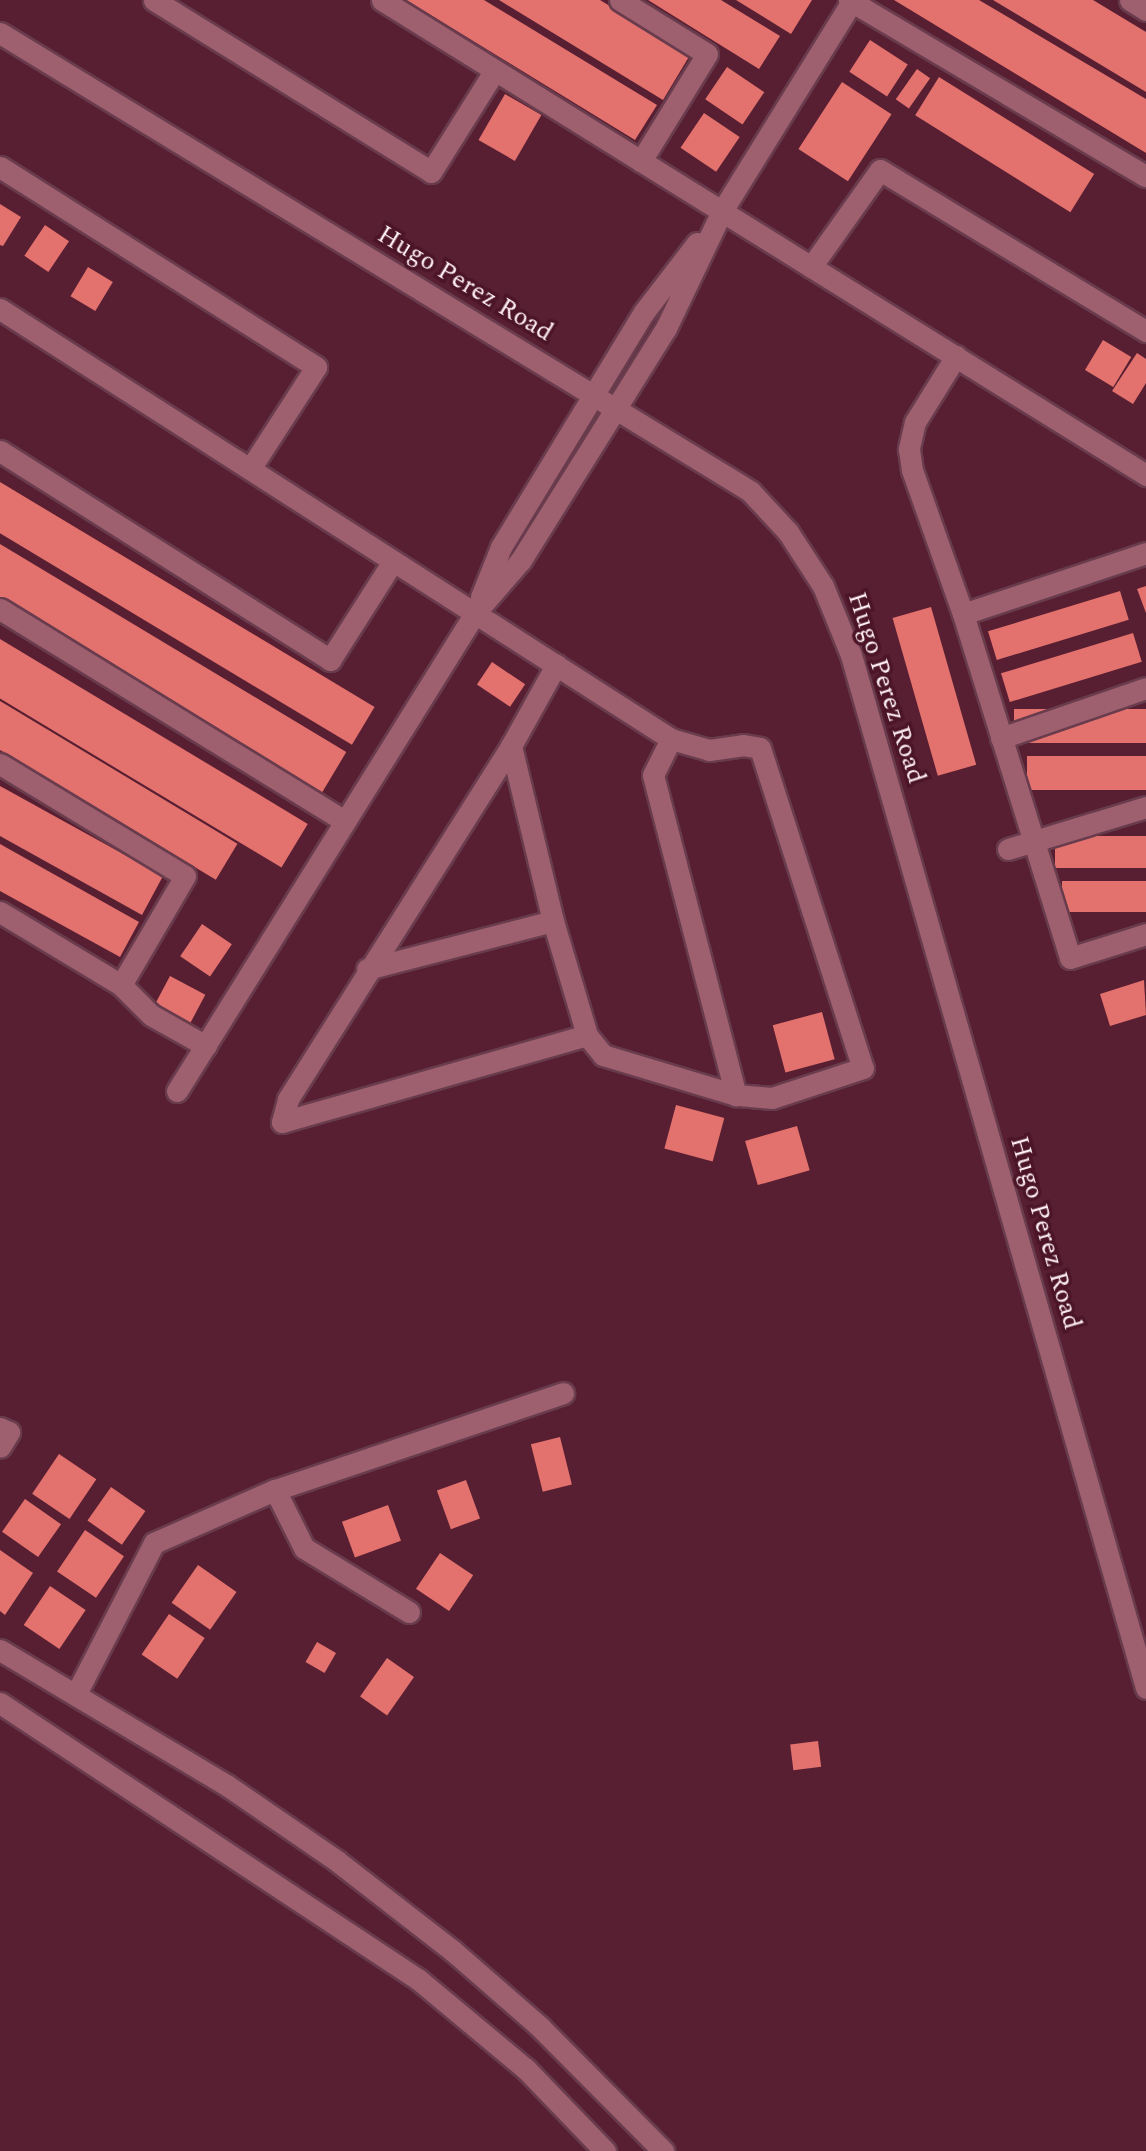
<!DOCTYPE html>
<style>
body{margin:0}
#map{position:relative;width:1146px;height:2151px;overflow:hidden;background:#571f31;font-family:Spectral,serif}
div>[style]{position:absolute}
.building>*{inset:0;background:#e3716e;transform-origin:0 0}
.roads{filter:drop-shadow(2px 0 #693c4d) drop-shadow(-2px 0 #693c4d) drop-shadow(0 2px #693c4d) drop-shadow(0 -2px #693c4d)}
.minor>*{height:21px;margin:-10.5px;padding:0 10.5px;transform-origin:10.5px;border-radius:10.5px;background:#9e5f6f}
span{translate:-50% -50%;white-space:nowrap;text-align:center;line-height:1.15;-webkit-text-stroke:7px #4b1427;paint-order:stroke}
.street-label{font-size:26px;color:#feeff2}
</style>
<div id="map">
<div class="building">
<div style="clip-path:polygon(406px 0,484px 0,657px 105px,635px 140px)"></div>
<div style="clip-path:polygon(499px 0,600px 0,690px 55px,663px 100px)"></div>
<div style="clip-path:polygon(648px 0,721px 0,780px 36px,759px 69px)"></div>
<div style="clip-path:polygon(736px 0,812px 0,791px 34px)"></div>
<div style="clip-path:polygon(894px 0,979px 0,1146px 99px,1146px 153px)"></div>
<div style="clip-path:polygon(993px 0,1093px 0,1146px 32px,1146px 92px)"></div>
<div style="left:870px;top:40px;width:45px;height:38px;rotate:33deg"></div>
<div style="left:727px;top:67px;width:45px;height:39px;rotate:34deg"></div>
<div style="left:917px;top:69px;width:16px;height:37px;rotate:35deg"></div>
<div style="left:939px;top:77px;width:183px;height:45px;rotate:32deg"></div>
<div style="left:842px;top:82px;width:59px;height:80px;rotate:33deg"></div>
<div style="left:505px;top:94px;width:42px;height:53px;rotate:30deg"></div>
<div style="left:704px;top:113px;width:43px;height:42px;rotate:34deg"></div>
<div style="clip-path:polygon(0 204px,21px 217px,3px 246px,0 245px)"></div>
<div style="left:45px;top:225px;width:29px;height:37px;rotate:34deg"></div>
<div style="left:88px;top:267px;width:29px;height:34px;rotate:31deg"></div>
<div style="left:1103px;top:340px;width:33px;height:35px;rotate:31deg"></div>
<div style="clip-path:polygon(1137px 353px,1146px 359px,1146px 383px,1133px 404px,1112px 391px)"></div>
<div style="left:0;top:482px;width:437px;height:44px;rotate:31deg"></div>
<div style="left:0;top:544px;width:404px;height:52px;rotate:31deg"></div>
<div style="clip-path:polygon(1146px 586px,1146px 613px,1137px 589px)"></div>
<div style="left:1120px;top:591px;width:30px;height:138px;rotate:73deg"></div>
<div style="left:931px;top:607px;width:164px;height:40px;rotate:74deg"></div>
<div style="left:1133px;top:633px;width:30px;height:138px;rotate:73deg"></div>
<div style="left:0;top:639px;width:359px;height:51px;rotate:31deg"></div>
<div style="left:492px;top:662px;width:40px;height:27px;rotate:34deg"></div>
<div style="left:0;top:701px;width:277px;height:42px;rotate:31deg"></div>
<div style="left:1146px;top:709px;width:34px;height:132px;rotate:90deg"></div>
<div style="left:1146px;top:756px;width:34px;height:119px;rotate:90deg"></div>
<div style="clip-path:polygon(0 786px,163px 876px,142px 915px,0 836px)"></div>
<div style="left:1146px;top:836px;width:32px;height:91px;rotate:90deg"></div>
<div style="clip-path:polygon(0 844px,139px 922px,120px 957px,0 891px)"></div>
<div style="left:1146px;top:881px;width:31px;height:84px;rotate:90deg"></div>
<div style="left:202px;top:924px;width:36px;height:39px;rotate:34deg"></div>
<div style="left:170px;top:976px;width:40px;height:32px;rotate:28deg"></div>
<div style="clip-path:polygon(1144px 980px,1146px 1015px,1110px 1026px,1100px 994px)"></div>
<div style="left:822px;top:1012px;width:49px;height:51px;rotate:75deg"></div>
<div style="left:676px;top:1105px;width:50px;height:45px;rotate:15deg"></div>
<div style="left:797px;top:1126px;width:46px;height:54px;rotate:74deg"></div>
<div style="left:560px;top:1437px;width:49px;height:30px;rotate:76deg"></div>
<div style="left:59px;top:1454px;width:45px;height:48px;rotate:34deg"></div>
<div style="left:466px;top:1480px;width:41px;height:31px;rotate:70deg"></div>
<div style="left:111px;top:1487px;width:42px;height:41px;rotate:35deg"></div>
<div style="left:25px;top:1499px;width:44px;height:40px;rotate:35deg"></div>
<div style="left:388px;top:1505px;width:38px;height:49px;rotate:70deg"></div>
<div style="left:85px;top:1530px;width:47px;height:50px;rotate:34deg"></div>
<div style="clip-path:polygon(0 1550px,33px 1573px,5px 1615px,0 1611px)"></div>
<div style="left:440px;top:1553px;width:40px;height:43px;rotate:34deg"></div>
<div style="left:198px;top:1565px;width:47px;height:46px;rotate:35deg"></div>
<div style="left:50px;top:1586px;width:43px;height:47px;rotate:34deg"></div>
<div style="left:169px;top:1614px;width:43px;height:49px;rotate:34deg"></div>
<div style="left:317px;top:1642px;width:22px;height:23px;rotate:30deg"></div>
<div style="left:387px;top:1658px;width:33px;height:47px;rotate:35deg"></div>
<div style="left:818px;top:1741px;width:26px;height:28px;rotate:83deg"></div>
</div>
<div class="roads">
<div class="minor">
<div style="left:154px;top:0;width:326px;rotate:31.8deg"></div>
<div style="left:431px;top:172px;width:120px;rotate:-57.9deg"></div>
<div style="left:382px;top:0;width:900px;rotate:31.87deg"></div>
<div style="left:620px;top:0;width:102px;rotate:31.8deg"></div>
<div style="left:707px;top:54px;width:126px;rotate:121.7deg"></div>
<div style="left:849px;top:0;width:345px;rotate:30.7deg"></div>
<div style="left:1130px;top:0;width:19px;rotate:32deg"></div>
<div style="left:0;top:33px;width:879px;rotate:31.41deg"></div>
<div style="left:750px;top:491px;width:56px;rotate:47.2deg"></div>
<div style="left:788px;top:532px;width:64px;rotate:57.1deg"></div>
<div style="left:823px;top:586px;width:74px;rotate:67.9deg"></div>
<div style="left:851px;top:655px;width:1074px;rotate:74.06deg"></div>
<div style="left:0;top:167px;width:374px;rotate:32.3deg"></div>
<div style="left:316px;top:367px;width:121px;rotate:122.9deg"></div>
<div style="left:811px;top:267px;width:119px;rotate:-54.6deg"></div>
<div style="left:880px;top:170px;width:311px;rotate:31.2deg"></div>
<div style="left:0;top:309px;width:797px;rotate:32.65deg"></div>
<div style="left:671px;top:739px;width:40px;rotate:16deg"></div>
<div style="left:709px;top:750px;width:34px;rotate:-8deg"></div>
<div style="left:743px;top:745px;width:17px;rotate:10deg"></div>
<div style="left:760px;top:748px;width:336px;rotate:72.2deg"></div>
<div style="left:863px;top:1068px;width:96px;rotate:161.8deg"></div>
<div style="left:772px;top:1098px;width:36px;rotate:-175deg"></div>
<div style="left:736px;top:1095px;width:139px;rotate:-163.3deg"></div>
<div style="left:603px;top:1055px;width:26px;rotate:-129deg"></div>
<div style="left:587px;top:1035px;width:119px;rotate:-106.6deg"></div>
<div style="left:553px;top:921px;width:180px;rotate:-103.5deg"></div>
<div style="left:956px;top:356px;width:78px;rotate:121.8deg"></div>
<div style="left:915px;top:422px;width:28px;rotate:103deg"></div>
<div style="left:909px;top:449px;width:21px;rotate:82deg"></div>
<div style="left:912px;top:470px;width:153px;rotate:70.5deg"></div>
<div style="left:963px;top:614px;width:360px;rotate:72.7deg"></div>
<div style="left:1070px;top:958px;width:80px;rotate:-17.5deg"></div>
<div style="left:0;top:451px;width:391px;rotate:32.3deg"></div>
<div style="left:330px;top:660px;width:117px;rotate:-57.5deg"></div>
<div style="left:481px;top:597px;width:54px;rotate:-68.2deg"></div>
<div style="left:501px;top:547px;width:275px;rotate:-58.7deg"></div>
<div style="left:644px;top:312px;width:87px;rotate:-52.5deg"></div>
<div style="left:0;top:609px;width:404px;rotate:31.6deg"></div>
<div style="left:963px;top:614px;width:193px;rotate:-18.4deg"></div>
<div style="left:1001px;top:738px;width:153px;rotate:-19deg"></div>
<div style="left:671px;top:739px;width:40px;rotate:116.6deg"></div>
<div style="left:653px;top:775px;width:331px;rotate:75.5deg"></div>
<div style="left:0;top:764px;width:216px;rotate:31.2deg"></div>
<div style="left:185px;top:876px;width:126px;rotate:120.4deg"></div>
<div style="left:1008px;top:849px;width:144px;rotate:-16.9deg"></div>
<div style="left:0;top:912px;width:141px;rotate:31.1deg"></div>
<div style="left:121px;top:985px;width:42px;rotate:45deg"></div>
<div style="left:151px;top:1015px;width:63px;rotate:29.4deg"></div>
<div style="left:367px;top:969px;width:192px;rotate:-14.5deg"></div>
<div style="left:177px;top:1091px;width:563px;rotate:-58.06deg"></div>
<div style="left:475px;top:613px;width:70px;rotate:-49deg"></div>
<div style="left:521px;top:560px;width:274px;rotate:-58deg"></div>
<div style="left:666px;top:328px;width:130px;rotate:-64.4deg"></div>
<div style="left:722px;top:211px;width:248px;rotate:-58.2deg"></div>
<div style="left:282px;top:1122px;width:24px;rotate:-75deg"></div>
<div style="left:288px;top:1099px;width:418px;rotate:-57.7deg"></div>
<div style="left:511px;top:746px;width:93px;rotate:-60.9deg"></div>
<div style="left:282px;top:1122px;width:317px;rotate:-15.9deg"></div>
<div style="left:0;top:1428px;width:10px;rotate:24deg"></div>
<div style="left:9px;top:1432px;width:17px;rotate:121deg"></div>
<div style="left:275px;top:1490px;width:65px;rotate:63.4deg"></div>
<div style="left:304px;top:1548px;width:123px;rotate:31.4deg"></div>
<div style="left:0;top:1650px;width:265px;rotate:30.8deg"></div>
<div style="left:228px;top:1786px;width:132px;rotate:34.5deg"></div>
<div style="left:337px;top:1861px;width:147px;rotate:37.8deg"></div>
<div style="left:453px;top:1951px;width:116px;rotate:41.1deg"></div>
<div style="left:540px;top:2027px;width:175px;rotate:45.2deg"></div>
<div style="left:77px;top:1692px;width:168px;rotate:-62.7deg"></div>
<div style="left:154px;top:1543px;width:132px;rotate:-23.7deg"></div>
<div style="left:275px;top:1490px;width:304px;rotate:-18.6deg"></div>
<div style="left:0;top:1703px;width:502px;rotate:33.47deg"></div>
<div style="left:419px;top:1980px;width:139px;rotate:39.8deg"></div>
<div style="left:526px;top:2069px;width:114px;rotate:46.1deg"></div>
</div>
</div>
<div class="street-label">
<span style="left:465px;top:284px;rotate:31deg">Hugo Perez Road</span>
<span style="left:886px;top:688px;rotate:72deg">Hugo Perez Road</span>
<span style="left:1045px;top:1233px;rotate:74deg">Hugo Perez Road</span>
</div>
</div>
